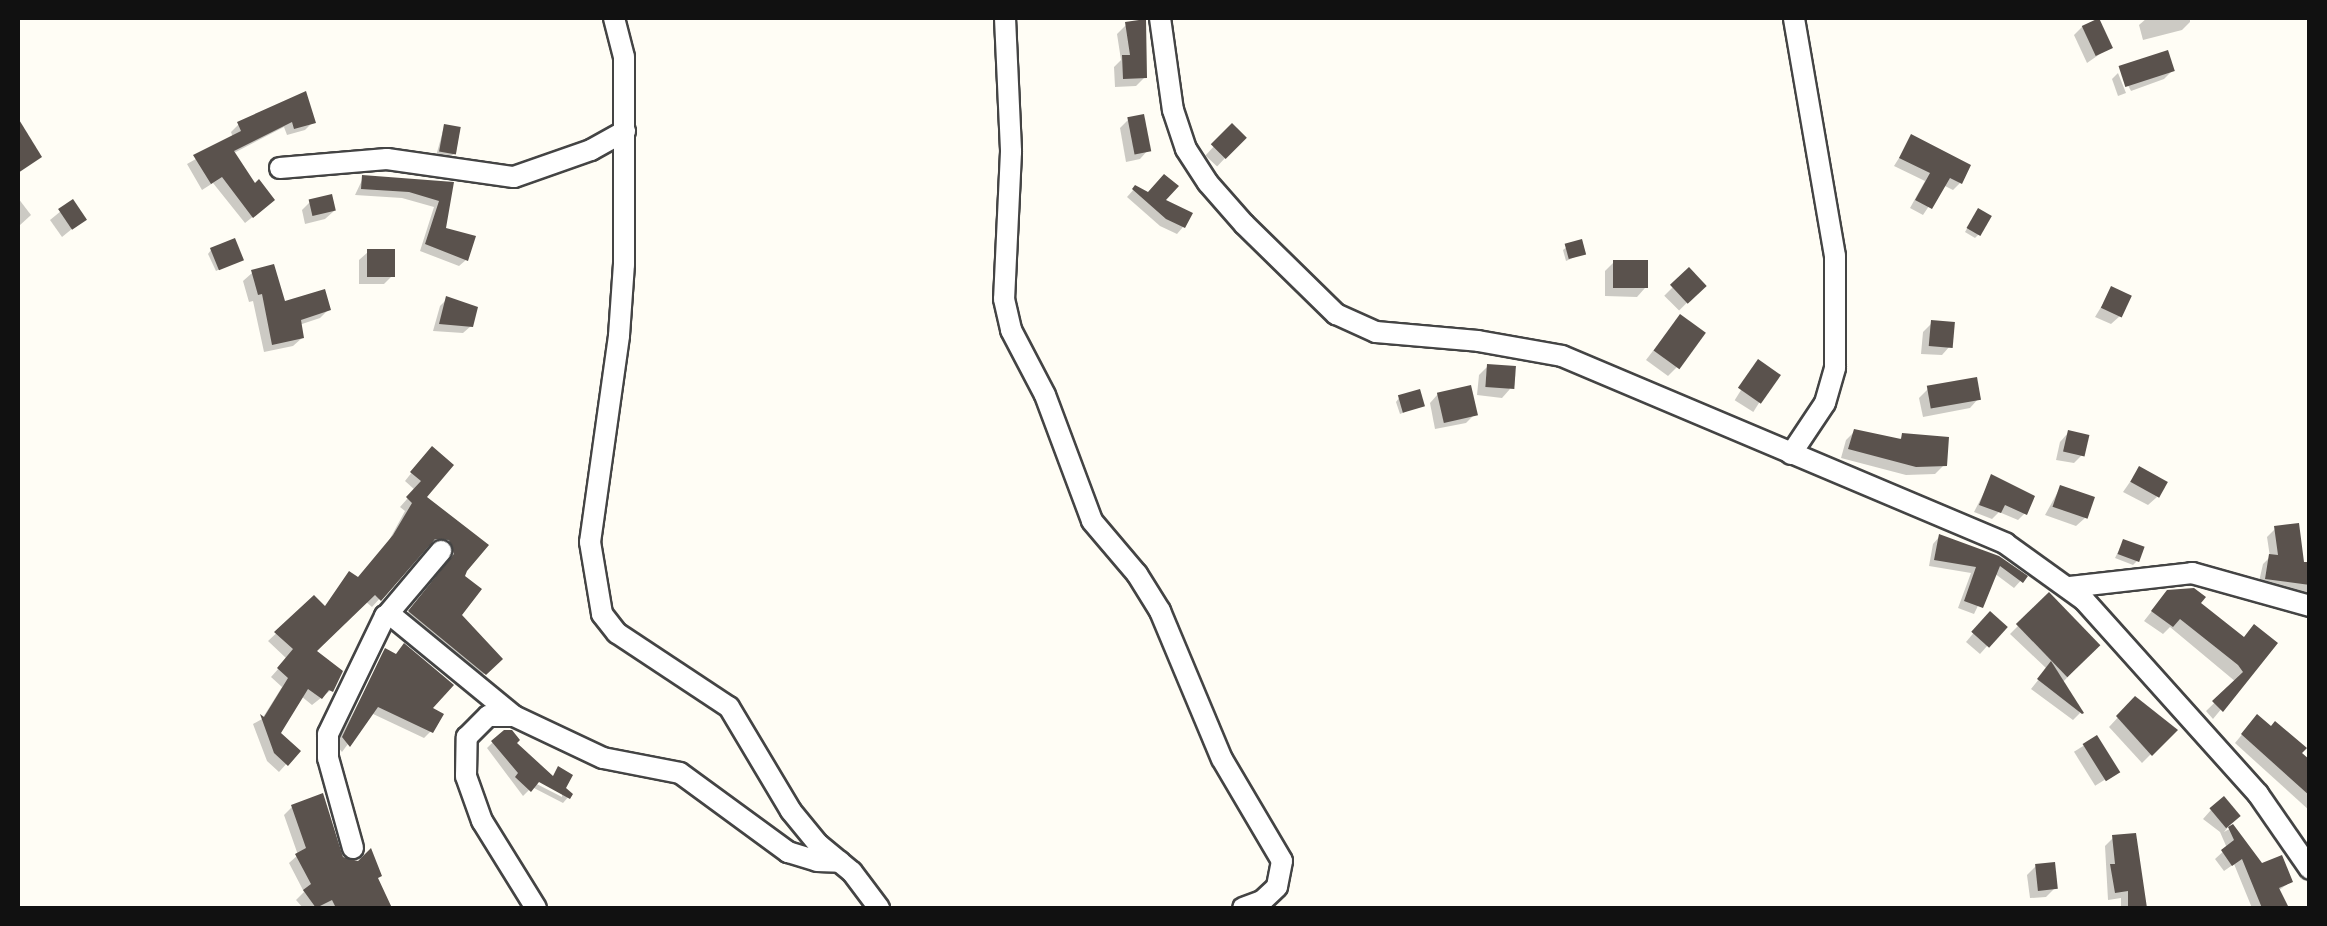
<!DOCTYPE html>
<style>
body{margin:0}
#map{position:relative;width:2327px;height:926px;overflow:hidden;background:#fffdf5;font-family:"Roboto Serif",serif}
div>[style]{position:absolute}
.shadow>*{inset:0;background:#0003;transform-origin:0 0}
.building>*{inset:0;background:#5a524d;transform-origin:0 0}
.roads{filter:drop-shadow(2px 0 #444) drop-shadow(-2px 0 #444) drop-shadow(0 2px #444) drop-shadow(0 -2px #444)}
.minor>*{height:20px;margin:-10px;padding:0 10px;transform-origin:10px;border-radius:10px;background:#fff}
span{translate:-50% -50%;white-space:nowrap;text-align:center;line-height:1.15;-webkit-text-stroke:10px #fff;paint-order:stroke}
.frame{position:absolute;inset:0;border:20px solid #111;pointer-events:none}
</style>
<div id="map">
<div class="shadow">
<div style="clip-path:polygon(2147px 18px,2190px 18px,2190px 22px,2182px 30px,2143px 40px,2139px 25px)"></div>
<div style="clip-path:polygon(1126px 25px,1145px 77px,1136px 86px,1115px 87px,1114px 67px,1121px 60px,1117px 34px)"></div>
<div style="clip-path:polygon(2082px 27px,2110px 47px,2087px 63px,2074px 35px)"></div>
<div style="clip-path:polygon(2120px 70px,2172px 71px,2164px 79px,2131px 91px)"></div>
<div style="clip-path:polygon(2118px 73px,2126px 93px,2118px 96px,2112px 79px)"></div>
<div style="clip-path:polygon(304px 94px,313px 122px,305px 130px,287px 135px,284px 127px,232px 154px,264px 208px,245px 223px,213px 183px,202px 190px,187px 164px,233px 138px,231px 132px,238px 125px)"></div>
<div style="clip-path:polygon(1129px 119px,1148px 150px,1140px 159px,1126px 162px,1120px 128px)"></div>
<div style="clip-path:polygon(444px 127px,454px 154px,450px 157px,436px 156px)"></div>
<div style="left:1232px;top:127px;width:16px;height:39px;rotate:43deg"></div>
<div style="clip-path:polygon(1912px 137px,1960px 183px,1953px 190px,1943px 185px,1923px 215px,1910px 208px,1925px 181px,1894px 166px)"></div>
<div style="clip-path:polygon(363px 178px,451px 185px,443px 229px,466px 260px,459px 266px,420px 251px,434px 207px,402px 198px,355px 195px)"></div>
<div style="clip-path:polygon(1135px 188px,1162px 201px,1183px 227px,1177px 234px,1160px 226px,1127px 197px)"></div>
<div style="clip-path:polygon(18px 198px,31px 215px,19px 226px,18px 224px)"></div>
<div style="clip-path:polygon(311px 201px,334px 211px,325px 219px,305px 224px,302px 210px)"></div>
<div style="clip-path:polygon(72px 202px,83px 220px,62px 237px,50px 220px)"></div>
<div style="clip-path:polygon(1975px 215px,1979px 234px,1975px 238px,1965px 232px)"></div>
<div style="clip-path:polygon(1567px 247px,1584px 253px,1566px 261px,1563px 250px)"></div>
<div style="clip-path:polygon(211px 250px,241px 259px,216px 271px,208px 254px)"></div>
<div style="clip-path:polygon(368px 252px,393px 275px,384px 284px,359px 284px,359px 260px)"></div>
<div style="clip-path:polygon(1614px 262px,1645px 288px,1637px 297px,1605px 296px,1605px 271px)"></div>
<div style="left:1689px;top:271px;width:21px;height:35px;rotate:45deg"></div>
<div style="clip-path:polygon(252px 273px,283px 305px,329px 309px,320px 318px,299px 325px,302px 338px,293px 346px,264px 352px,253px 301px,249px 302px,243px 281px)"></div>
<div style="clip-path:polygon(2112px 289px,2120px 316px,2111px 324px,2095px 317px)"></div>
<div style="clip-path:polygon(447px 299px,471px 326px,463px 333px,433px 331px,440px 306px)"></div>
<div style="clip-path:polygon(1932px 323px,1950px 346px,1942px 355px,1921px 354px,1923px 332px)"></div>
<div style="clip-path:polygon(1672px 326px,1677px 367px,1668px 376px,1646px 360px)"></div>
<div style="left:1758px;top:363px;width:22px;height:44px;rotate:32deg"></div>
<div style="clip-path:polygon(1488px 366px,1510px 389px,1502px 398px,1477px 395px,1479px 375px)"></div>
<div style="clip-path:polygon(1928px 389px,1978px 399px,1970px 408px,1923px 417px,1919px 398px)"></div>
<div style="clip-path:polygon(1438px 394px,1475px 414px,1466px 423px,1435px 429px,1430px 403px)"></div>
<div style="clip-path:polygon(1399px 398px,1422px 405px,1400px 414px,1396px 402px)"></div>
<div style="clip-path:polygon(1855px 431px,1898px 441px,1903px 436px,1944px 465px,1935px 474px,1906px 475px,1841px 458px,1846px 440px)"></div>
<div style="clip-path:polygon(2068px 433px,2083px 454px,2074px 463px,2056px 460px,2060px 442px)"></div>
<div style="clip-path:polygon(424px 457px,424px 498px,485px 546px,464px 570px,459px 616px,499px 659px,476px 681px,402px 620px,448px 564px,443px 548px,428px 545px,372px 607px,365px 601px,314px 651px,331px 690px,312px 705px,301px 696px,278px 733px,298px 751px,279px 772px,267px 761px,253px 724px,262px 719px,282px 687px,271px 677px,287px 659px,268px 641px,314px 598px,324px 608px,357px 580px,386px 546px,405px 511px,400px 507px,415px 490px,405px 481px)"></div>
<div style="clip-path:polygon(2139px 469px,2157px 497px,2148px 505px,2123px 492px)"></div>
<div style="clip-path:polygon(1992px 477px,2025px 513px,2018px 520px,1999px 512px,1992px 519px,1974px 512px)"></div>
<div style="clip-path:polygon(2060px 488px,2085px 518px,2076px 526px,2045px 515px)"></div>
<div style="clip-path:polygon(2275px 529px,2302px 564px,2310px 565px,2310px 593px,2258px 586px,2263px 564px,2270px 557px,2267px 537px)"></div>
<div style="clip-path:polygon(1939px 537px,2024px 577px,2014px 588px,1994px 573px,1974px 614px,1958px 608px,1971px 573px,1929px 566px,1933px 544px)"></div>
<div style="clip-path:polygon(2123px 542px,2137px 561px,2133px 565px,2115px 558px)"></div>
<div style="clip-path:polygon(2049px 595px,2098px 645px,2062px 683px,2080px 713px,2073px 720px,2031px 689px,2047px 669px,2010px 634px)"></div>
<div style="clip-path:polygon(2159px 602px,2197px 604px,2243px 640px,2275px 644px,2213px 719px,2206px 711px,2236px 682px,2170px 627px,2163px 634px,2144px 621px)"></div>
<div style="clip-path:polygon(1982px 623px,2004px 627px,1980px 654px,1966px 642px)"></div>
<div style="clip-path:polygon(386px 651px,429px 708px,431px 731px,424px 738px,371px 713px,342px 752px,336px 745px)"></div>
<div style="clip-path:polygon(2135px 699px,2175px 730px,2142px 763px,2109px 727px)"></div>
<div style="clip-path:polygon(2249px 726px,2310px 763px,2310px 811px,2235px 743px)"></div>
<div style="left:2096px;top:738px;width:40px;height:26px;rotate:58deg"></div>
<div style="clip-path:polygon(evenodd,493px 742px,514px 743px,552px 778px,559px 770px,563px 788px,570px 795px,563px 803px,532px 787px,523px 796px,487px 748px,493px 742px,529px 775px,562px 792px,562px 797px,527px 779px,529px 775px)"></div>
<div style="clip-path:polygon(292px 807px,341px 859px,376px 880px,390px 908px,303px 908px,296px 900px,304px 892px,289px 863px,298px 855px,284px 815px)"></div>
<div style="clip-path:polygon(2211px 810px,2237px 816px,2224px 832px,2233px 827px,2261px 866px,2290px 882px,2278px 891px,2282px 908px,2252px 908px,2234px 864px,2224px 871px,2215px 859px,2227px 848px,2220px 832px,2203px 819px)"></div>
<div style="clip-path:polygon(2134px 836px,2142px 908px,2121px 908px,2121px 898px,2108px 900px,2105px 846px,2113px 838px)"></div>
<div style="clip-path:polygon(2036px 866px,2055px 888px,2046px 897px,2030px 898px,2027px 875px)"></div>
</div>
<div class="building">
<div style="left:2099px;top:18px;width:33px;height:19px;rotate:65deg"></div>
<div style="clip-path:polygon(1146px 19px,1147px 78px,1123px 79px,1122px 55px,1130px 55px,1125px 22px)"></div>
<div style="left:2168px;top:50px;width:22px;height:52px;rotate:72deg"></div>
<div style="clip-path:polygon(306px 91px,316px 123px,294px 129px,292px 122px,234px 151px,255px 183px,259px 179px,275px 200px,253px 218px,222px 177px,211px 184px,193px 155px,241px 131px,237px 122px)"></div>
<div style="left:1144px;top:114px;width:38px;height:17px;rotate:79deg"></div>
<div style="clip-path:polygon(18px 118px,42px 157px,18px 173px)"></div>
<div style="left:1232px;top:123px;width:21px;height:30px;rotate:45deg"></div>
<div style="left:444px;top:124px;width:17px;height:28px;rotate:10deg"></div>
<div style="clip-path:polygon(1911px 134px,1971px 165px,1962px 184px,1950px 178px,1932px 209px,1915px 200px,1930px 173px,1899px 158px)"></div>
<div style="clip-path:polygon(1164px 174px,1179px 186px,1166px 200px,1193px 213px,1185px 228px,1166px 219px,1132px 189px,1135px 185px,1148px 192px)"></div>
<div style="clip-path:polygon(362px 175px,454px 182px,446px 228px,476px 236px,468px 261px,425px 244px,439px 201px,409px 192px,361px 189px)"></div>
<div style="left:332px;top:194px;width:17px;height:24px;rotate:77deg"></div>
<div style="left:73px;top:199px;width:25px;height:18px;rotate:56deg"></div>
<div style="left:1978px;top:208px;width:16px;height:23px;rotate:30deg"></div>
<div style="left:235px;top:238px;width:24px;height:27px;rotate:68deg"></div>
<div style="left:1582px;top:239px;width:16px;height:18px;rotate:75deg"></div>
<div style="left:367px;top:249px;width:28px;height:28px"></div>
<div style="left:1613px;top:260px;width:35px;height:28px"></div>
<div style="clip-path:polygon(274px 264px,285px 301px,325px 289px,331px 310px,301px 320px,304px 338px,272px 345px,262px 294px,258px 295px,251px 270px)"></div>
<div style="left:1689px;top:267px;width:26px;height:26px;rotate:47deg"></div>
<div style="left:2111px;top:286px;width:23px;height:24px;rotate:25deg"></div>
<div style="clip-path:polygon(446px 296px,478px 307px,473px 327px,439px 324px)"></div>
<div style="left:1680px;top:314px;width:32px;height:45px;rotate:36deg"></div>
<div style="left:1931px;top:320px;width:24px;height:26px;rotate:5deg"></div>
<div style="left:1758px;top:359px;width:28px;height:35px;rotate:35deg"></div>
<div style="left:1487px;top:364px;width:29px;height:23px;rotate:4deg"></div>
<div style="left:1977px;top:377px;width:23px;height:51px;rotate:80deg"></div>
<div style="left:1471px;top:385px;width:31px;height:35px;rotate:77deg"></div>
<div style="left:1420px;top:389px;width:18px;height:23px;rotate:74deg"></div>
<div style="clip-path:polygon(1854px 429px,1901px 439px,1902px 433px,1949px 437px,1947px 466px,1916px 467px,1848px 449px)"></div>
<div style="left:2068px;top:430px;width:22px;height:22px;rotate:13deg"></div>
<div style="clip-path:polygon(432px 446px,454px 465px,427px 497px,489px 545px,467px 571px,465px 576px,482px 589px,462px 615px,503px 659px,486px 675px,408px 611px,454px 554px,449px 540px,435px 539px,381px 601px,375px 595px,317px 651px,343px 671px,333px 692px,329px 690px,322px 699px,308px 689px,281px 733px,301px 751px,288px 766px,274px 753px,260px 714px,264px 717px,288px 678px,277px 668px,293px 649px,274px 632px,314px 595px,325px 606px,349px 571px,358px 577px,393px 535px,412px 503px,406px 497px,421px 481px,410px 472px)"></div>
<div style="left:2139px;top:466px;width:33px;height:18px;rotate:29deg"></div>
<div style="clip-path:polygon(1991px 474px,2035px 496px,2027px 515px,2005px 505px,2001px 513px,1979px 505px)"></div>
<div style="left:2060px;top:485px;width:37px;height:23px;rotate:19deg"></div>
<div style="clip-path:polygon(2299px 523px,2304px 562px,2310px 562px,2310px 585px,2265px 579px,2269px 554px,2278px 555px,2274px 526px)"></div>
<div style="clip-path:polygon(1939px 534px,1999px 556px,2028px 576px,2023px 583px,2000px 566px,1983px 608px,1964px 601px,1976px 567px,1934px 560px)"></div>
<div style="left:2123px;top:539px;width:23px;height:16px;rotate:20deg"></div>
<div style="clip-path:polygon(2194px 588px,2206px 597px,2201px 603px,2244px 637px,2254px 624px,2278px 643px,2223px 712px,2212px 701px,2243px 672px,2238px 665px,2180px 619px,2173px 627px,2151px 611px,2167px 590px)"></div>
<div style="left:2049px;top:592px;width:74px;height:46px;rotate:46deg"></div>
<div style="left:1990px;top:611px;width:24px;height:28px;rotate:42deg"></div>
<div style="clip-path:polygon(404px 643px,454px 685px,433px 708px,444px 714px,433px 733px,378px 707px,350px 747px,342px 737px,382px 654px,385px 648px,396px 654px)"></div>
<div style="clip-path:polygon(2051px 661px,2084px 713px,2082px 714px,2037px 679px)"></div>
<div style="clip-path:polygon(2135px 696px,2178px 730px,2152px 756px,2116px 716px)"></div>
<div style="clip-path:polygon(2257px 714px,2271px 726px,2275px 721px,2307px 748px,2302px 753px,2310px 760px,2310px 796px,2241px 734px)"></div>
<div style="clip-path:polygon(504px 730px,512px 730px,520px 740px,517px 743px,553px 776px,558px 766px,573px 775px,566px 788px,573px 794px,570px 799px,539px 782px,531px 792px,515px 777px,518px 773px,491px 741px)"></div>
<div style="left:2097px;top:735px;width:44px;height:17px;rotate:58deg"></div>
<div style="clip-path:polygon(323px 793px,343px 857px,358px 861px,371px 848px,382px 876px,378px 878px,392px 908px,336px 908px,332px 900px,316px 908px,303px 890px,311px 884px,295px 854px,306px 848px,291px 805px)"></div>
<div style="left:2224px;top:796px;width:26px;height:19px;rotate:50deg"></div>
<div style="clip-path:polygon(2233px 824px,2262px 863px,2282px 855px,2293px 882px,2279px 888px,2289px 908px,2262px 908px,2242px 859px,2232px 866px,2221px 850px,2234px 840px,2228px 827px)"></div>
<div style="clip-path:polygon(2136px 833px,2147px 908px,2128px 908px,2128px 891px,2115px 893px,2110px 864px,2115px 864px,2112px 835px)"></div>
<div style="left:2055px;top:862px;width:27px;height:20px;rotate:84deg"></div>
</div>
<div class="roads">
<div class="minor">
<div style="left:614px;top:18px;width:40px;rotate:75.6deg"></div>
<div style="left:624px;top:57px;width:207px;rotate:90deg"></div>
<div style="left:624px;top:264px;width:72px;rotate:94deg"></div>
<div style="left:619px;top:336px;width:208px;rotate:98deg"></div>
<div style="left:590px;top:542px;width:73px;rotate:80.5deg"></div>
<div style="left:602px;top:614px;width:24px;rotate:52deg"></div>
<div style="left:617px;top:633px;width:134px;rotate:33.5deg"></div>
<div style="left:729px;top:707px;width:121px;rotate:59.2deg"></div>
<div style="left:791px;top:811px;width:43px;rotate:50.7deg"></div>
<div style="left:818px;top:844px;width:44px;rotate:39.5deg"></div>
<div style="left:852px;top:872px;width:45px;rotate:53.1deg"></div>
<div style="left:1005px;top:18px;width:134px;rotate:87.4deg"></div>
<div style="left:1011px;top:152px;width:147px;rotate:92.7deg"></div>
<div style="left:1004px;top:299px;width:32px;rotate:77deg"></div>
<div style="left:1011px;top:330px;width:73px;rotate:62.4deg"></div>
<div style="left:1045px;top:395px;width:134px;rotate:69.5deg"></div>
<div style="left:1092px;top:521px;width:70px;rotate:49.7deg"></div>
<div style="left:1137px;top:574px;width:44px;rotate:58.1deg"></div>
<div style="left:1160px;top:611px;width:160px;rotate:67.3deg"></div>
<div style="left:1222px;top:759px;width:118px;rotate:59.5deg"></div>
<div style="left:1282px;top:861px;width:26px;rotate:101deg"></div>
<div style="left:1277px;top:887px;width:21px;rotate:137deg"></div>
<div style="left:1262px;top:901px;width:20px;rotate:160deg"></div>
<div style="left:1160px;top:18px;width:93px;rotate:82deg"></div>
<div style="left:1173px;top:110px;width:41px;rotate:71.6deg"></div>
<div style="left:1186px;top:149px;width:40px;rotate:57.1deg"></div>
<div style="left:1208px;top:183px;width:55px;rotate:48.7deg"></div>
<div style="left:1244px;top:224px;width:129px;rotate:44.4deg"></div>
<div style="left:1336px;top:314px;width:44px;rotate:24.2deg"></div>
<div style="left:1376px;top:332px;width:102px;rotate:5deg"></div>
<div style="left:1478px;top:341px;width:85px;rotate:10.1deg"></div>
<div style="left:1562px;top:356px;width:482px;rotate:22.9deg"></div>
<div style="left:2006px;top:544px;width:96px;rotate:35.7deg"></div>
<div style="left:2084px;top:600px;width:261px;rotate:48.1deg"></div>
<div style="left:2258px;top:794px;width:91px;rotate:55.3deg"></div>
<div style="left:280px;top:168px;width:107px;rotate:-4.8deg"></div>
<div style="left:387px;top:159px;width:128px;rotate:8.1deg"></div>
<div style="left:514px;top:177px;width:82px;rotate:-19.3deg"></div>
<div style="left:591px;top:150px;width:39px;rotate:-29deg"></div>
<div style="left:1791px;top:454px;width:61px;rotate:-56.3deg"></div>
<div style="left:1825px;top:403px;width:37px;rotate:-74deg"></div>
<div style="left:1835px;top:367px;width:111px;rotate:-90deg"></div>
<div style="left:1835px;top:256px;width:242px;rotate:-99.8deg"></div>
<div style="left:2070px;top:587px;width:123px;rotate:-6.5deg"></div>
<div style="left:2192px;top:573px;width:123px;rotate:15.6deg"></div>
<div style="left:387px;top:615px;width:84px;rotate:-49.8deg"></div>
<div style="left:353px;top:848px;width:93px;rotate:-105.5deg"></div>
<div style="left:328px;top:758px;width:24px;rotate:-90deg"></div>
<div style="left:328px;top:734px;width:131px;rotate:-64.2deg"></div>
<div style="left:385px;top:616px;width:6px;rotate:-9deg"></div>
<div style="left:391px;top:615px;width:159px;rotate:39.4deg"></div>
<div style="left:536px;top:908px;width:102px;rotate:-121.8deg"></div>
<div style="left:482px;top:821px;width:48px;rotate:-109.6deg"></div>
<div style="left:466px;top:776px;width:39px;rotate:-89deg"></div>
<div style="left:467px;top:737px;width:30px;rotate:-45deg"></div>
<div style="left:488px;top:716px;width:26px"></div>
<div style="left:514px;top:716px;width:98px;rotate:25.3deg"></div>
<div style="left:603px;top:758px;width:78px;rotate:11deg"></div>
<div style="left:680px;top:773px;width:134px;rotate:36.2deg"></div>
<div style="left:788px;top:852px;width:30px;rotate:17deg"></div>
<div style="left:817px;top:861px;width:23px;rotate:2deg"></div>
</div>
</div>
<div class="frame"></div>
</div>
